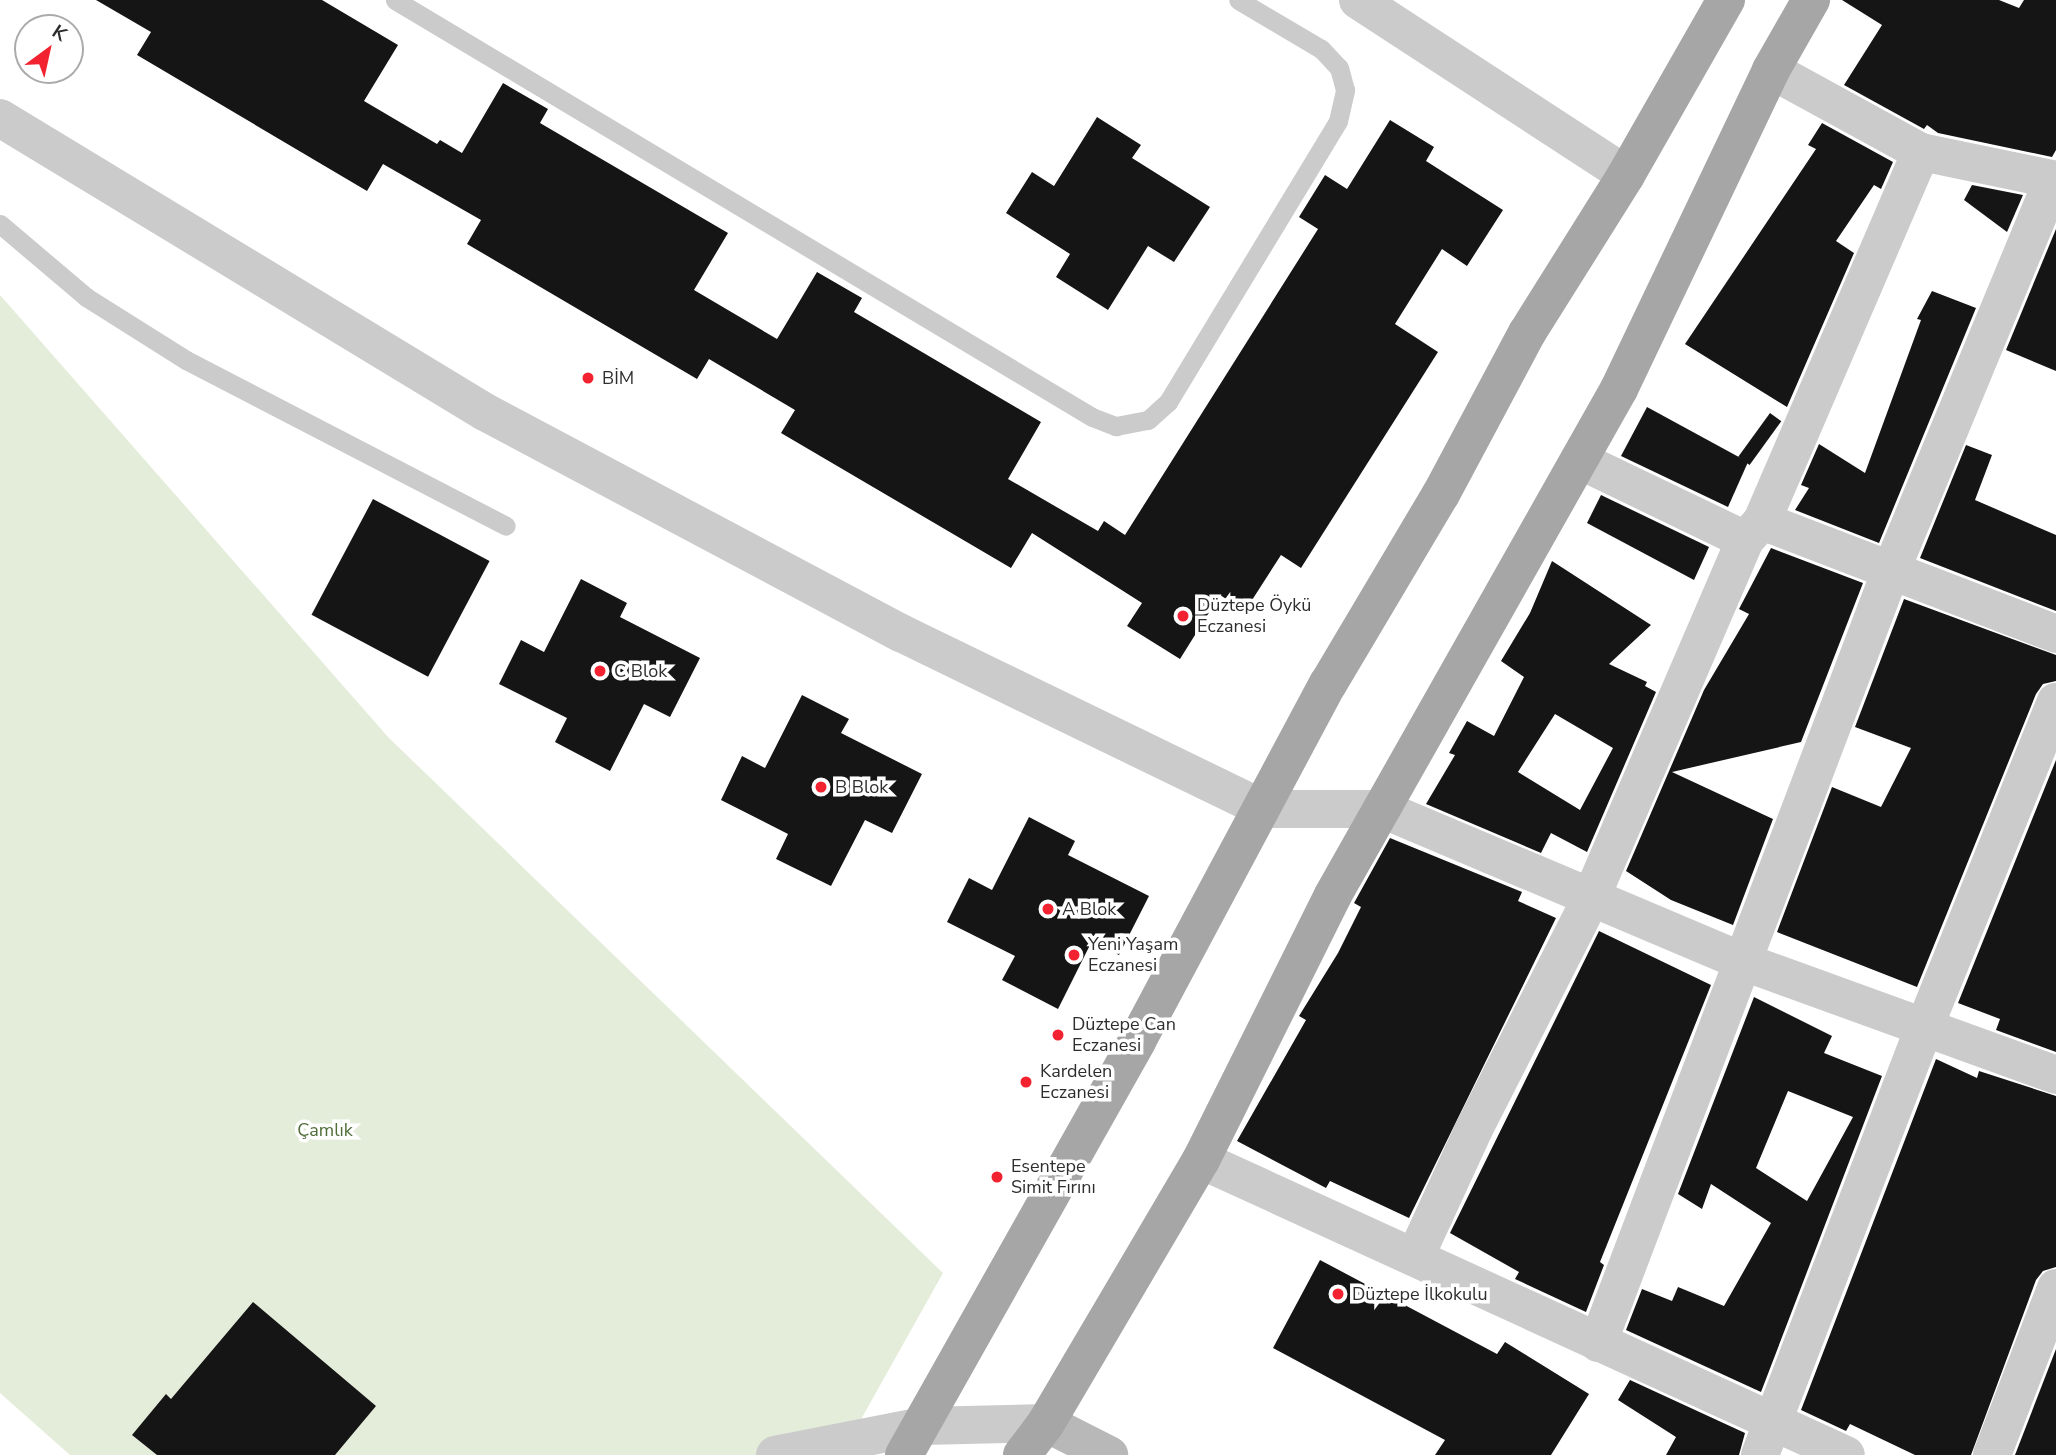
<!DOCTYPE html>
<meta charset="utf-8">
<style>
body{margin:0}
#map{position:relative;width:2056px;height:1455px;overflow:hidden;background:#fff;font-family:"Nunito Sans",sans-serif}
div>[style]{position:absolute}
.green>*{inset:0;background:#e4ecda}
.building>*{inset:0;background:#151515;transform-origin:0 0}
.service>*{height:19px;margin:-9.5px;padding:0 9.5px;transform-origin:9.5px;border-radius:9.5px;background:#cbcbcb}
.minor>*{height:38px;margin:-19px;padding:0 19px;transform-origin:19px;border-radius:19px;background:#cbcbcb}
.tertiary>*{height:38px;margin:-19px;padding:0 19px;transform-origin:19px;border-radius:19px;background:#cbcbcb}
.secondary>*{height:38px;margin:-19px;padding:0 19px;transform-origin:19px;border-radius:19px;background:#b8b8b8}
.primary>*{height:38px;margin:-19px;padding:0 19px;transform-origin:19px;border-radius:19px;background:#a6a6a6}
.dots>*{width:19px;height:19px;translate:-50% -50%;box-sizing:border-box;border:4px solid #fff;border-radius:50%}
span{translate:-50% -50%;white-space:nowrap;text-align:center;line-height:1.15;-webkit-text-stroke:7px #fff;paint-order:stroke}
.poi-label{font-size:18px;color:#2e2e2e}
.left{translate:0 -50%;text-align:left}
.park-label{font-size:18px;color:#506d38}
.north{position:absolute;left:14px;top:14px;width:70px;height:70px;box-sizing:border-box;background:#fff;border:2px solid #ababab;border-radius:50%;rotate:33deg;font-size:19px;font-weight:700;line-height:28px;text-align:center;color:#2e2e2e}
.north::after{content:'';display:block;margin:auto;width:24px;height:32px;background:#f22230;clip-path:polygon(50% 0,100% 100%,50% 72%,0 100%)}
</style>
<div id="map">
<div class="green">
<div style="clip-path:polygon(0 295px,388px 737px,943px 1273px,841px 1455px,70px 1455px,0 1393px)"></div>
</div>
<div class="building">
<div style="clip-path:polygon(96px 0,322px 0,398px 45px,364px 101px,437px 144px,440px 140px,462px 153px,503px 83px,548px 109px,540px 123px,728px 233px,694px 290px,777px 339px,817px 272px,862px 298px,854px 312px,1041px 422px,1008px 479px,1098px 531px,1104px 521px,1125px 535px,1318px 229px,1299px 217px,1325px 175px,1347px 189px,1390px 120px,1434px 147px,1426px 161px,1503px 210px,1467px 266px,1442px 249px,1395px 324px,1438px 352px,1301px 568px,1281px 555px,1245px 611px,1220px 595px,1180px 659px,1127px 626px,1142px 603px,1032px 533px,1011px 568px,781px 433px,795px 410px,709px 359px,697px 379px,467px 244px,481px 220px,383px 164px,367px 191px,137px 55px,151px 32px)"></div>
<div style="clip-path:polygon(1842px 0,1999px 0,2019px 8px,2024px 0,2056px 0,2056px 150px,2052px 157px,1938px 133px,1927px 125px,1924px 129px,1844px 85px,1882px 25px)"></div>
<div style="clip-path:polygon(1097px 117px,1141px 145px,1132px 158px,1210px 207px,1174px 262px,1148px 246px,1108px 310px,1056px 277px,1070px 254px,1006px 213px,1032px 172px,1054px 186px)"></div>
<div style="clip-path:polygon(1822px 123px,1893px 162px,1881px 189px,1874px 185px,1836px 241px,1854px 253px,1787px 407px,1685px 344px,1816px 149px,1808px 145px)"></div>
<div style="clip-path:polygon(1972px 185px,2023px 195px,2007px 232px,1964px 200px)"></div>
<div style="clip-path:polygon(2056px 229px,2056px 371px,2006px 350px)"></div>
<div style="clip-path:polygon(1932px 291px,1976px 308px,1879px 543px,1795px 510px,1809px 488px,1801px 485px,1819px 444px,1865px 473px,1921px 320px,1917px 319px)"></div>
<div style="clip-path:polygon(1647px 407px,1748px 462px,1728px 507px,1621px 456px)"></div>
<div style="left:1770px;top:413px;width:14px;height:54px;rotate:36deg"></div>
<div style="clip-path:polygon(1966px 445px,1992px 455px,1975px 500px,2056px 535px,2056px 611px,1920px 558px)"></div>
<div style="clip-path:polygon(1601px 495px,1709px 547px,1694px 580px,1587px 523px)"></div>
<div style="left:373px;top:499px;width:132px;height:131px;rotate:28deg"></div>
<div style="clip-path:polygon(1771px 548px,1863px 583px,1801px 742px,1672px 772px,1773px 819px,1733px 925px,1671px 900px,1626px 871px,1704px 690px,1749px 614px,1739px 609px)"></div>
<div style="clip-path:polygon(evenodd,1552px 561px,1651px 625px,1609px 664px,1647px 682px,1645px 686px,1656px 692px,1587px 852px,1551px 833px,1541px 853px,1426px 804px,1455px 755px,1449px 753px,1467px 721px,1494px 736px,1524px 677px,1501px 661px,1530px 613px,1552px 561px,1555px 714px,1613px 748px,1580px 810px,1518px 772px,1555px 714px)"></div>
<div style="clip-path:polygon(581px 579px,627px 603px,620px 617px,700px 658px,670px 717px,644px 704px,610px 771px,555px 742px,567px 718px,499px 684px,521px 640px,544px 652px)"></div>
<div style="clip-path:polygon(1904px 599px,2056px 655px,2056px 681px,2043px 684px,2036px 694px,1917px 987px,1777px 932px,1832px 787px,1881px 807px,1911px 748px,1855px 727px)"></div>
<div style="clip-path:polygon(802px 695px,849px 719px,841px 733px,922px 774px,892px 833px,865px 820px,831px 886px,776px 859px,788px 834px,721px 800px,742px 756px,765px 768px)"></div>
<div style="clip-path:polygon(2056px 760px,2056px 1052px,1996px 1030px,2000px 1019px,1958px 1003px)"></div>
<div style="clip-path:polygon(1029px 817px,1075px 841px,1068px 855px,1149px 896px,1119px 955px,1092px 941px,1058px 1009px,1002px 980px,1015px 956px,947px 922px,969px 878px,992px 890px)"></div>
<div style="clip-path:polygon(1390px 838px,1522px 892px,1518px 901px,1556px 918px,1409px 1218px,1330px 1181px,1326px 1188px,1237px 1141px,1306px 1020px,1299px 1016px,1338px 953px,1361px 907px,1354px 903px)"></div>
<div style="clip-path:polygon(1599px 931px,1711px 985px,1600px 1262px,1604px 1265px,1586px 1312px,1515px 1279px,1519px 1272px,1450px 1233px)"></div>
<div style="clip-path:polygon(evenodd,1754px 997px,1832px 1036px,1824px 1053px,1882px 1076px,1761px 1392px,1626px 1330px,1642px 1289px,1672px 1301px,1678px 1287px,1724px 1306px,1771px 1223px,1711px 1184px,1702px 1209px,1678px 1194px,1754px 997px,1788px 1091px,1853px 1117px,1807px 1201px,1756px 1168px,1788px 1091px)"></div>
<div style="clip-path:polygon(1936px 1059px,1977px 1078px,1979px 1071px,2056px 1096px,2056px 1267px,2043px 1271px,2036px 1280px,1971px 1455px,1915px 1455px,1850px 1424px,1846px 1431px,1801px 1410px)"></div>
<div style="clip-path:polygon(1320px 1260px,1497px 1354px,1505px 1342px,1589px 1394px,1551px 1455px,1435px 1455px,1445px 1440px,1273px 1348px)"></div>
<div style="clip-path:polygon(253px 1302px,376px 1406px,335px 1455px,157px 1455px,132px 1435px,166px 1394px,171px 1399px)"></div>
<div style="clip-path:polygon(2056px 1349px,2056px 1455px,2015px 1455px)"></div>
<div style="clip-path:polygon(1630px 1380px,1745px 1433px,1739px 1455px,1666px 1455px,1676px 1437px,1618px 1400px)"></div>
</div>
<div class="service">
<div style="left:395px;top:0;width:812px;rotate:30.89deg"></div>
<div style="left:1092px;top:417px;width:26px;rotate:21deg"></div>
<div style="left:1116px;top:426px;width:33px;rotate:-11deg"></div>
<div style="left:1148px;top:420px;width:27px;rotate:-42deg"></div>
<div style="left:1168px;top:402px;width:328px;rotate:-58.8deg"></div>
<div style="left:1338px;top:121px;width:32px;rotate:-77deg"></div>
<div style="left:1345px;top:90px;width:23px;rotate:-105deg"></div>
<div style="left:1339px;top:68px;width:26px;rotate:-133deg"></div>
<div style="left:1321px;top:49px;width:96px;rotate:-149.4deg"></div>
<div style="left:0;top:224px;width:113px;rotate:40.3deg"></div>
<div style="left:86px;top:297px;width:118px;rotate:32.2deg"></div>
<div style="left:186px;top:360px;width:360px;rotate:27.4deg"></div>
</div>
<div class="minor">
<div style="left:1358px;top:0;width:320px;rotate:33.1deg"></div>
<div style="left:1771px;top:70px;width:171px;rotate:28.7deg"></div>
<div style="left:1921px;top:152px;width:138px;rotate:11.7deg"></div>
<div style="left:1579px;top:460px;width:184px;rotate:25.7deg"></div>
<div style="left:1762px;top:521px;width:315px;rotate:21deg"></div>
<div style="left:1382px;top:809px;width:393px;rotate:22.9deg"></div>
<div style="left:1744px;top:962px;width:332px;rotate:19.9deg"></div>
<div style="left:1201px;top:1160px;width:709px;rotate:24.58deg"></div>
<div style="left:1416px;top:1255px;width:139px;rotate:-65.3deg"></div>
<div style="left:1474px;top:1129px;width:257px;rotate:-63.1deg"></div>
<div style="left:1590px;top:900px;width:392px;rotate:-66.7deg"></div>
<div style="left:1745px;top:540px;width:25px;rotate:-48deg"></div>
<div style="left:1762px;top:521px;width:402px;rotate:-66.7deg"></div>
<div style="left:1598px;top:1343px;width:824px;rotate:-69.23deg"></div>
<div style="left:1890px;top:573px;width:426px;rotate:-67.5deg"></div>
<div style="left:775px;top:1455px;width:151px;rotate:-11.1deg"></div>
<div style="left:1760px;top:1455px;width:457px;rotate:-69deg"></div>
<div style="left:1924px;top:1028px;width:352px;rotate:-68deg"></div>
<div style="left:1992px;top:1455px;width:179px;rotate:-69deg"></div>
</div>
<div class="tertiary">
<div style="left:0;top:118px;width:567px;rotate:31.22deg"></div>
<div style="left:485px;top:412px;width:471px;rotate:28deg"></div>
<div style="left:901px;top:633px;width:403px;rotate:25.9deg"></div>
<div style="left:1263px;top:809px;width:119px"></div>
<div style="left:923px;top:1426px;width:123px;rotate:-1.4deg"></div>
</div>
<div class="secondary">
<div style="left:1046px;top:1423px;width:71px;rotate:26.9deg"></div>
</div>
<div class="primary">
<div style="left:904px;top:1455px;width:475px;rotate:-60.6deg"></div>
<div style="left:1137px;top:1041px;width:405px;rotate:-61.9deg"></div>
<div style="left:1328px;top:684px;width:221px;rotate:-59.3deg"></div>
<div style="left:1441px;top:494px;width:183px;rotate:-61.9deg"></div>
<div style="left:1527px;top:333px;width:186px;rotate:-57.9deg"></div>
<div style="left:1626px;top:175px;width:202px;rotate:-60.3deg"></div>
<div style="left:1022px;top:1455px;width:40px;rotate:-53deg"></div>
<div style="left:1046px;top:1423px;width:305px;rotate:-59.5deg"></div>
<div style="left:1201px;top:1160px;width:296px;rotate:-63.5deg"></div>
<div style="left:1333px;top:895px;width:581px;rotate:-60.52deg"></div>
<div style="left:1619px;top:389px;width:353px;rotate:-64.5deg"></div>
<div style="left:1771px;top:70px;width:81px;rotate:-60.3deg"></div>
</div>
<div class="dots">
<div style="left:588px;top:378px;background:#f22230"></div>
<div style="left:1183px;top:616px;background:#f22230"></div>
<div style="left:600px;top:671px;background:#f22230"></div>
<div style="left:821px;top:787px;background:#f22230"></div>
<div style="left:1048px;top:909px;background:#f22230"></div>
<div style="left:1074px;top:955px;background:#f22230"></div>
<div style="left:1058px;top:1035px;background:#f22230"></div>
<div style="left:1026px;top:1082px;background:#f22230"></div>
<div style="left:997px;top:1177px;background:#f22230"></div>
<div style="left:1338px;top:1294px;background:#f22230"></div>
</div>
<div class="poi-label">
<span class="left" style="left:602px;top:378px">BİM</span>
<span class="left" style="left:1197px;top:616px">Düztepe Öykü<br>Eczanesi</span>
<span class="left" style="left:614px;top:671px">C Blok</span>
<span class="left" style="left:835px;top:787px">B Blok</span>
<span class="left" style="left:1062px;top:909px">A Blok</span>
<span class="left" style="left:1088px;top:955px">Yeni Yaşam<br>Eczanesi</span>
<span class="left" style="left:1072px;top:1035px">Düztepe Can<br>Eczanesi</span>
<span class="left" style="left:1040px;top:1082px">Kardelen<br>Eczanesi</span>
<span class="left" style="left:1011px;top:1177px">Esentepe<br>Simit Fırını</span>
<span class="left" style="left:1352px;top:1294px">Düztepe İlkokulu</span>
</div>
<div class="park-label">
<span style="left:325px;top:1130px">Çamlık</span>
</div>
<div class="north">K</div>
</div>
